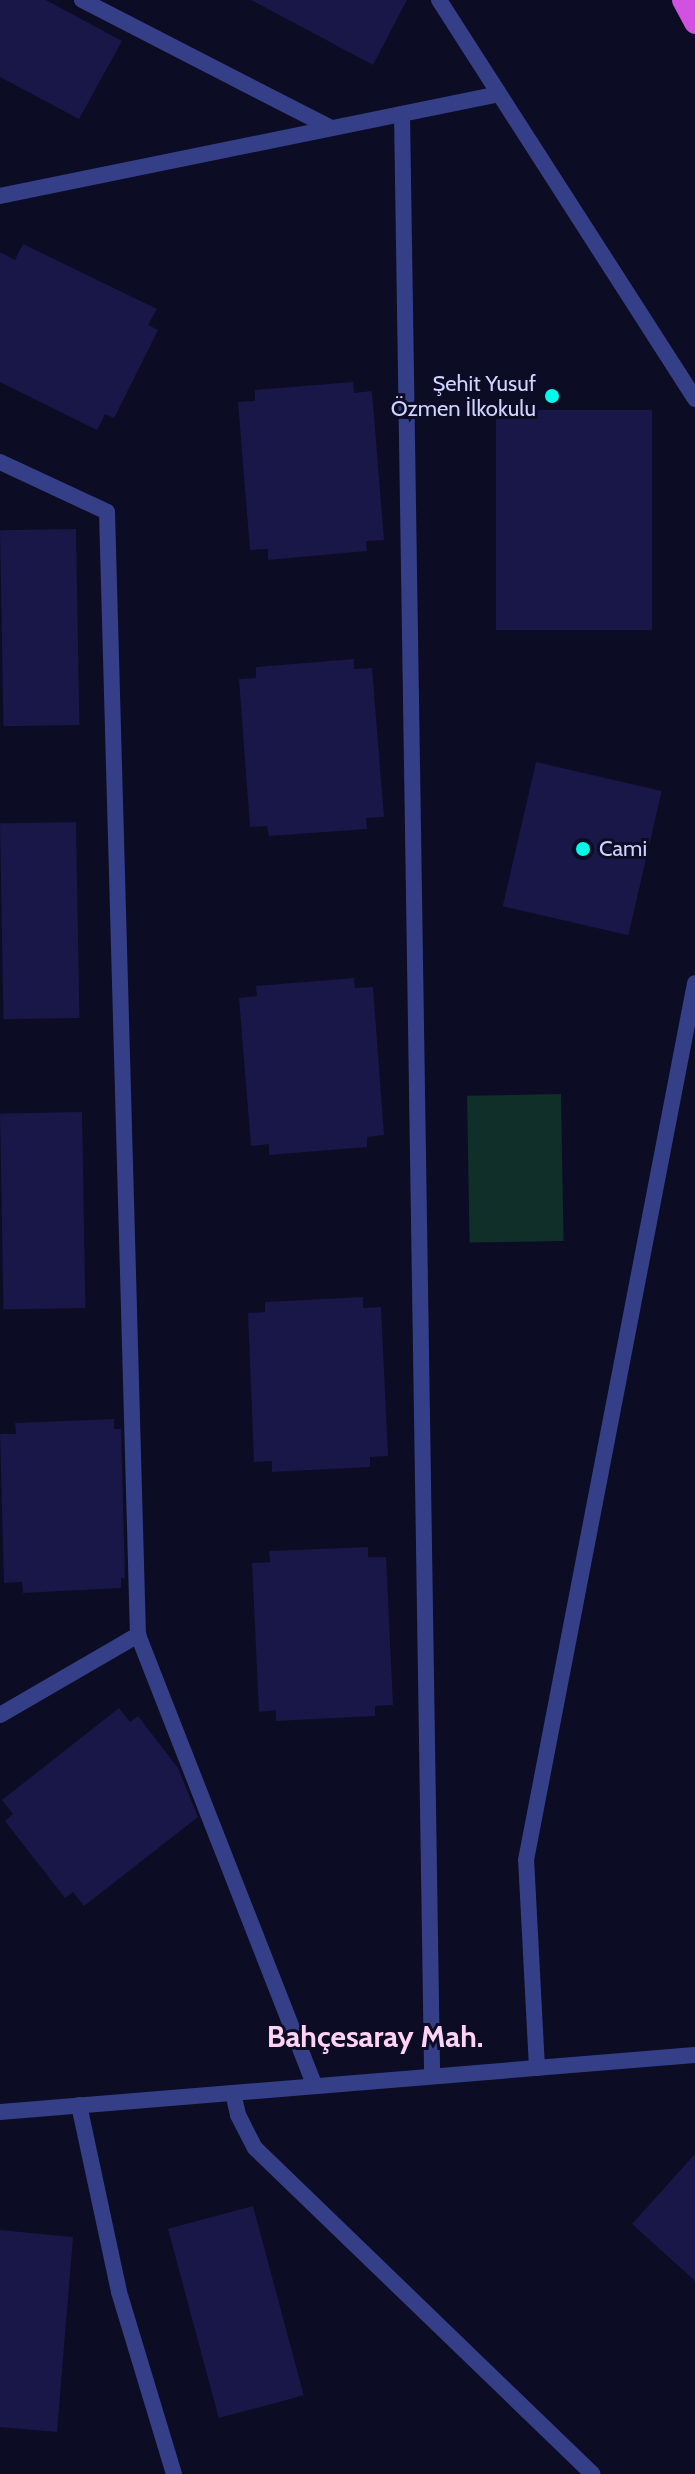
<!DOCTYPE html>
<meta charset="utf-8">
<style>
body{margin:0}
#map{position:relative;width:695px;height:2474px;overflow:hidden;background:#0c0c24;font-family:Cabin,sans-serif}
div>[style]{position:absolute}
.green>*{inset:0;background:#0f2f28;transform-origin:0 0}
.building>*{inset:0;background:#181747;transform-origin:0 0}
.service>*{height:16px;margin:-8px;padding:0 8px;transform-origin:8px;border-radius:8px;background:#343f87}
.minor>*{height:16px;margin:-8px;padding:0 8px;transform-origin:8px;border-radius:8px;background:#343f87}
.trunk>*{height:22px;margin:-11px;padding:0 11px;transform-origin:11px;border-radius:11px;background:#d151e0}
.dots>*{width:22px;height:22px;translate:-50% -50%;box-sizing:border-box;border:4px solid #0c0c24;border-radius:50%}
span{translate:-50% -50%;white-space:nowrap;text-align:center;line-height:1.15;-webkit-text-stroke:6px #0c0c24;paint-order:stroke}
.poi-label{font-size:22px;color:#d0d2ff}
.right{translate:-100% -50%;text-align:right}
.left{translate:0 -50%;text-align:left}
.district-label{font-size:30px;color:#ffd2f6;font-weight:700}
</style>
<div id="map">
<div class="green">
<div style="left:561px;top:1094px;width:147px;height:94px;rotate:89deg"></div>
</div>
<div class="building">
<div style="clip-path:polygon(0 0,46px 0,122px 41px,79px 119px,0 77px)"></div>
<div style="clip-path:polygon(251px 0,407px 0,373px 65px)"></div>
<div style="clip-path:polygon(23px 244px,157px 309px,148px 325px,158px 330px,114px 418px,105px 414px,97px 430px,0 382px,0 252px,15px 260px)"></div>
<div style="clip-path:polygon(353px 382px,354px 393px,372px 391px,384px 540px,366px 541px,367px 551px,268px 560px,268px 549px,250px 550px,238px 402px,255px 401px,255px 390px)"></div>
<div style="left:496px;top:410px;width:156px;height:220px"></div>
<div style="left:76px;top:529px;width:196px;height:76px;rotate:89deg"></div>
<div style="clip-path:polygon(354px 659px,354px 669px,372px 668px,384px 817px,366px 818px,367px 829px,269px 836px,267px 826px,250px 827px,239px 679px,256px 678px,256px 667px)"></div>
<div style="left:536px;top:762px;width:129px;height:148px;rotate:13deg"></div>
<div style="left:76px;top:822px;width:196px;height:76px;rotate:89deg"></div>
<div style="clip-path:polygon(354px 978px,355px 988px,373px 987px,384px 1135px,367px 1137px,367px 1147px,269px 1155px,269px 1144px,251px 1146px,239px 998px,257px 996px,256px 986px)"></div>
<div style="left:82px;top:1112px;width:196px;height:82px;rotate:89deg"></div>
<div style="clip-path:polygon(363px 1297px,363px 1308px,381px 1307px,388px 1456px,370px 1457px,370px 1467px,272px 1472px,272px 1461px,254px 1462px,248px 1313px,265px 1312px,265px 1302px)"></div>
<div style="clip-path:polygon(114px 1419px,114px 1429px,121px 1429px,125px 1578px,121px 1578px,121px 1588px,23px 1593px,22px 1582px,4px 1583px,0 1434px,16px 1434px,15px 1423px)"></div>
<div style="clip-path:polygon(368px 1547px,368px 1557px,386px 1557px,393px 1705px,375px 1706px,375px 1716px,276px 1721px,276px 1710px,259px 1712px,252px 1563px,270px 1562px,269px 1551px)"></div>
<div style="clip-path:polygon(119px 1708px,130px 1722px,138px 1716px,178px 1768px,198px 1817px,84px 1906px,73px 1892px,65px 1898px,5px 1821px,13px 1814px,2px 1800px)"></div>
<div style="clip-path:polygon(695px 2154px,695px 2281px,632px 2224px)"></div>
<div style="left:253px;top:2206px;width:196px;height:88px;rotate:75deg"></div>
<div style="clip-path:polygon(0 2230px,73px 2237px,57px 2432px,0 2427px)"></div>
</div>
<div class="service">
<div style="left:233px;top:2093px;width:23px;rotate:77deg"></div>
<div style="left:238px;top:2115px;width:37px;rotate:63deg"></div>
<div style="left:255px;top:2148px;width:469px;rotate:44deg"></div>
<div style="left:79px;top:2105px;width:191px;rotate:77.9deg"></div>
<div style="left:119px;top:2292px;width:190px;rotate:73.2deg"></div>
</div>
<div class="minor">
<div style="left:82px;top:0;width:280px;rotate:27.2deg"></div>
<div style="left:439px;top:0;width:474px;rotate:57.3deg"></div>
<div style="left:402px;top:114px;width:1962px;rotate:89.12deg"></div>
<div style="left:0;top:196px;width:509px;rotate:-11.55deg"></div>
<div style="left:0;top:462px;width:118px;rotate:25deg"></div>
<div style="left:107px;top:512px;width:1123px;rotate:88.42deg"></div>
<div style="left:138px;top:1635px;width:484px;rotate:68.6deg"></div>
<div style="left:0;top:1715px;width:160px;rotate:-30.1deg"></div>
<div style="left:537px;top:2068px;width:208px;rotate:-93deg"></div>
<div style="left:526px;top:1860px;width:893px;rotate:-79.09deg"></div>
<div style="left:0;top:2112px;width:697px;rotate:-4.69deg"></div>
</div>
<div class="trunk">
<div style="left:683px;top:0;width:26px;rotate:62deg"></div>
</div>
<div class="dots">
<div style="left:552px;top:396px;background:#00fbe8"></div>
<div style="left:583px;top:849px;background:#00fbe8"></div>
</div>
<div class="poi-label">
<span class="right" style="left:536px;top:396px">Şehit Yusuf<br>Özmen İlkokulu</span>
<span class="left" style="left:599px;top:849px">Cami</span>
</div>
<div class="district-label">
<span style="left:375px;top:2037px">Bahçesaray Mah.</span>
</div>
</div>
